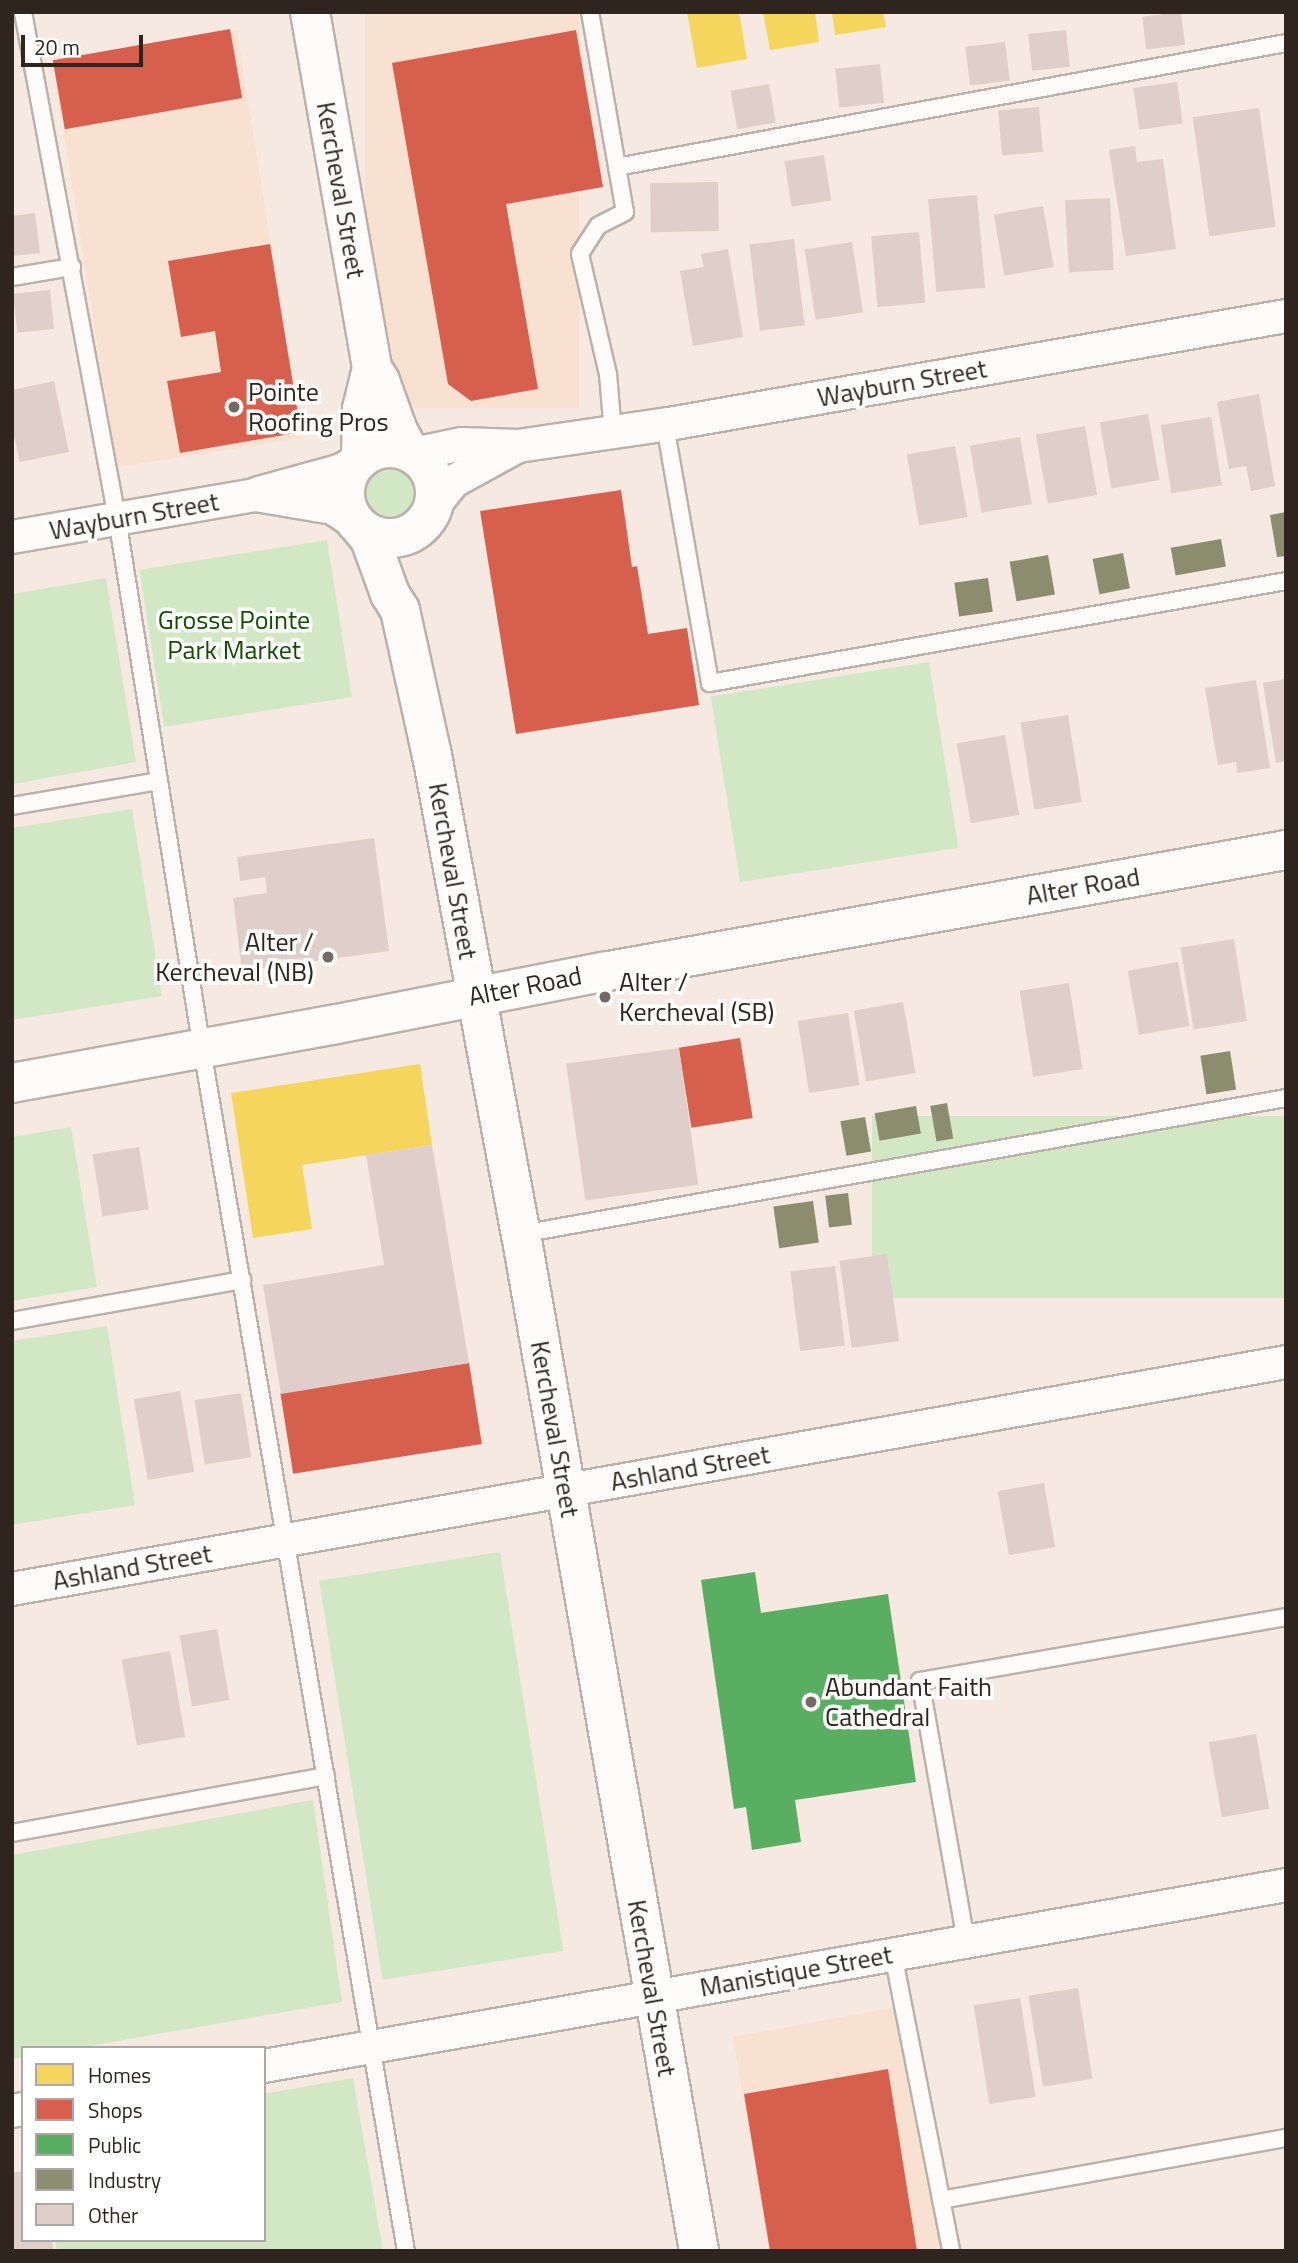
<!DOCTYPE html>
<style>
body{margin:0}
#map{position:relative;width:1298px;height:2263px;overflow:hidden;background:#f5e9e2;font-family:"Titillium Web",sans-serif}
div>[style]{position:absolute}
.built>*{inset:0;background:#f9e1d2;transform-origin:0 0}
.green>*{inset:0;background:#d2e8c4;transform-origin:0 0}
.round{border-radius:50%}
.homes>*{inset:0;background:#f6d55c}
.shops>*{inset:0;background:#d6604d;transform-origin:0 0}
.public>*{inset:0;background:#5aae61}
.industry>*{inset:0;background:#8c8c6e;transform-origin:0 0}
.building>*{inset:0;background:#dfcec9;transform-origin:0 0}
.roads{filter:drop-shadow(2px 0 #bbb1aa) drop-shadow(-2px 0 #bbb1aa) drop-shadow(0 2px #bbb1aa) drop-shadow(0 -2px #bbb1aa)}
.lane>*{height:16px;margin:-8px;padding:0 8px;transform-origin:8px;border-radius:8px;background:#fefcfb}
.street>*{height:32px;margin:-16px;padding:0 16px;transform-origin:16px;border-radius:16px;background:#fefcfb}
.secondary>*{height:38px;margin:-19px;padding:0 19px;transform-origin:19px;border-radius:19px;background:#fefcfb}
.secondary>.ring{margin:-19px;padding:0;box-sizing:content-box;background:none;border:38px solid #fefcfb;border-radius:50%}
.dots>*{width:19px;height:19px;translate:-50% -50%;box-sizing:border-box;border:4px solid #fff;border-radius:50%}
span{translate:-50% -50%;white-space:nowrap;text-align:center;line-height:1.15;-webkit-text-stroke:7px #fff;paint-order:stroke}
.street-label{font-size:26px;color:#2f251e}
.poi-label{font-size:26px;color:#2f251e}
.left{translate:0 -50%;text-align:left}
.right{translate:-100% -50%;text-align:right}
.park-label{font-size:26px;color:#124c00}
.frame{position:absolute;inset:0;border:14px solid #2f251e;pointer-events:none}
.legend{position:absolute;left:21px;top:2046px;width:245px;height:196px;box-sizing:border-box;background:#fff;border:2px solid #aca8a5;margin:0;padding:9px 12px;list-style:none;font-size:21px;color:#2f251e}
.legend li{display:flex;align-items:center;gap:14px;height:35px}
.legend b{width:35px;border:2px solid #aca8a5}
.scale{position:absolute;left:21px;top:35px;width:122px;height:32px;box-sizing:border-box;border:4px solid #2f251e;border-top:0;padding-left:9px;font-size:21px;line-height:24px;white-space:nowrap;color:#2f251e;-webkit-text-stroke:5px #fff;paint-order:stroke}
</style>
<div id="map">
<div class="built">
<div style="left:365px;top:12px;width:214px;height:396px"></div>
<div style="left:237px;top:31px;width:412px;height:187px;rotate:81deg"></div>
<div style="clip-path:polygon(907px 2005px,951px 2251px,769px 2251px,733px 2037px)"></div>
</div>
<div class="green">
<div class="round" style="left:359px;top:462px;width:62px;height:62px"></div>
<div style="left:327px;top:540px;width:159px;height:190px;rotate:81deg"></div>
<div style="clip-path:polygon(106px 578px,136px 762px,13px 784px,12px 594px)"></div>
<div style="left:929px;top:662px;width:188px;height:221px;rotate:81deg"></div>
<div style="clip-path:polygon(132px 809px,162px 996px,12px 1020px,12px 828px)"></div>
<div style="left:1286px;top:1116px;width:182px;height:414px;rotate:90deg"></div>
<div style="clip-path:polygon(71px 1127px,97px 1287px,12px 1301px,12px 1137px)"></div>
<div style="clip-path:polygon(107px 1326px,135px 1505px,12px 1525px,12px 1341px)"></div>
<div style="left:500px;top:1552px;width:404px;height:183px;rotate:81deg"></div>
<div style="clip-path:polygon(313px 1800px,342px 2002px,78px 2048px,23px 2048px,23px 2057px,12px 2059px,12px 1855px)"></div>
<div style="clip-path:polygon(353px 2078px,383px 2251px,57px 2251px,55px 2240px,264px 2240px,264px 2094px)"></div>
</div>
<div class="homes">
<div style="clip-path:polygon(687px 12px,739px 12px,747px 59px,697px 68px)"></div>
<div style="clip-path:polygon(763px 12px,815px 12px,819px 42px,770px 50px)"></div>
<div style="clip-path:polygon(832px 12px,883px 12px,886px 27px,835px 35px)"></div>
<div style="clip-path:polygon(420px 1064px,432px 1145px,302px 1165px,312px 1229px,253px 1238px,231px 1093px)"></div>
</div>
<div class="shops">
<div style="left:230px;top:29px;width:70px;height:180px;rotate:80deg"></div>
<div style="clip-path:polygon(576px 30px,603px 187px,506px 204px,538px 389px,471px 401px,448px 384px,392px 63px)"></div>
<div style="clip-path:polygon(270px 244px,301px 432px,180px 453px,167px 381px,221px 372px,215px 331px,181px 337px,168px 261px)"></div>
<div style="clip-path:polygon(621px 490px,632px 567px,637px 566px,648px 634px,687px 628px,699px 705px,516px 734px,480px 511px)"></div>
<div style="left:740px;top:1038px;width:81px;height:62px;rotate:81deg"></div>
<div style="left:469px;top:1363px;width:82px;height:191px;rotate:81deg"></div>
<div style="clip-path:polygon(888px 2069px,917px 2251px,770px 2251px,744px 2094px)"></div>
</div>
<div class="public">
<div style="clip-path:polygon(755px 1572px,761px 1613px,888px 1594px,916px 1782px,795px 1800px,801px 1842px,752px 1850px,746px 1807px,734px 1809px,701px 1580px)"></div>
</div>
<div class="industry">
<div style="clip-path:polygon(1286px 512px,1286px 556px,1277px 557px,1270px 515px)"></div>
<div style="left:1221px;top:539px;width:28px;height:51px;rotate:80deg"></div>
<div style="left:1123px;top:553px;width:36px;height:31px;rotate:79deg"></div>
<div style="left:1048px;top:555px;width:40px;height:39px;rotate:80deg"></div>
<div style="left:988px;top:578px;width:34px;height:34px;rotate:82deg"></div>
<div style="left:1230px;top:1051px;width:39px;height:30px;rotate:81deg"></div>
<div style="left:947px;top:1103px;width:36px;height:17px;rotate:80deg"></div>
<div style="left:916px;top:1106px;width:28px;height:42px;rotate:80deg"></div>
<div style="left:865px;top:1117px;width:35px;height:25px;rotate:80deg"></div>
<div style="left:848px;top:1193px;width:32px;height:23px;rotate:83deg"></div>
<div style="left:813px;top:1201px;width:42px;height:40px;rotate:82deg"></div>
</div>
<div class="building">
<div style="left:1181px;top:12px;width:33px;height:39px;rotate:83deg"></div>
<div style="left:1066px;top:30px;width:37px;height:38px;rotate:84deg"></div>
<div style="left:1005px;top:42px;width:39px;height:40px;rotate:83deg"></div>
<div style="left:880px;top:64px;width:39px;height:45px;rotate:84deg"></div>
<div style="left:1177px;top:82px;width:42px;height:44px;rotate:82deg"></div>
<div style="left:769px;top:84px;width:39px;height:39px;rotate:80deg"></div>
<div style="left:1039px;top:107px;width:45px;height:41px;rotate:85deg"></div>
<div style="left:1259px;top:108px;width:120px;height:67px;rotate:82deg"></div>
<div style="clip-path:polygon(1135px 146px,1137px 162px,1163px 159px,1176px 249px,1126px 256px,1109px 150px)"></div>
<div style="left:824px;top:155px;width:46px;height:40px;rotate:81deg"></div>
<div style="left:718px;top:182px;width:49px;height:68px;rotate:89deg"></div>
<div style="left:977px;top:195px;width:93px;height:49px;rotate:85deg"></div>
<div style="left:1110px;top:198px;width:72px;height:45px;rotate:87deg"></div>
<div style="left:1043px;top:206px;width:62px;height:50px;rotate:80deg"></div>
<div style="clip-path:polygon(35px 213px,40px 253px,12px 256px,12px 216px)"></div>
<div style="left:919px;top:232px;width:71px;height:48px;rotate:85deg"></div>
<div style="left:794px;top:239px;width:87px;height:45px;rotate:83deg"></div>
<div style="left:852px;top:242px;width:71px;height:48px;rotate:81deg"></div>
<div style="clip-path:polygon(728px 249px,743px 337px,693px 346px,680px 271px,704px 267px,701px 254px)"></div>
<div style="left:50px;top:290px;width:39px;height:37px;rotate:84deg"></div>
<div style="clip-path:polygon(54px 381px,69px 452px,20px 462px,12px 426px,12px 390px)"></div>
<div style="clip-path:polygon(1259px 394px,1275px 486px,1251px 491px,1246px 466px,1229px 469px,1217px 402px)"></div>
<div style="left:1148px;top:414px;width:67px;height:49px;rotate:80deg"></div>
<div style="left:1211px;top:417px;width:69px;height:51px;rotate:81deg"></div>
<div style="left:1085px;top:426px;width:70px;height:50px;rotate:80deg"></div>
<div style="left:1020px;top:437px;width:68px;height:51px;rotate:80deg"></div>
<div style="left:955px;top:446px;width:72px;height:49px;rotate:80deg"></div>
<div style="clip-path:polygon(1286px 679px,1286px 761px,1276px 763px,1263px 683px)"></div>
<div style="clip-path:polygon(1256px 680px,1270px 768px,1237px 773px,1236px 762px,1218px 765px,1205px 688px)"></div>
<div style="left:1068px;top:715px;width:88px;height:48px;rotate:81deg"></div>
<div style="left:1005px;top:735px;width:81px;height:49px;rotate:80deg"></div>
<div style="clip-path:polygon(374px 838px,389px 951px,242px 971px,233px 898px,267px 893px,265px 877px,240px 881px,237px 857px)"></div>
<div style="left:1234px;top:939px;width:83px;height:54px;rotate:81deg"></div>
<div style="left:1178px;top:962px;width:65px;height:51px;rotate:80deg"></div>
<div style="left:1069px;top:983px;width:87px;height:50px;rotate:81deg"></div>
<div style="left:903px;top:1002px;width:72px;height:50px;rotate:80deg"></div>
<div style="left:848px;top:1013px;width:73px;height:51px;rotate:81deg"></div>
<div style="left:679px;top:1048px;width:138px;height:114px;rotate:82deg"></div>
<div style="clip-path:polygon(432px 1145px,469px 1363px,281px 1394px,263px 1285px,384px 1265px,366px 1155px)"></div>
<div style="left:139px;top:1147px;width:63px;height:47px;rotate:81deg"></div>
<div style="left:887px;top:1254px;width:88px;height:48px;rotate:82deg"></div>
<div style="left:835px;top:1266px;width:80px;height:45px;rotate:83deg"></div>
<div style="left:180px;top:1391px;width:82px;height:47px;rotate:80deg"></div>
<div style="left:241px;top:1393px;width:65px;height:47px;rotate:81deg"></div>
<div style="left:1044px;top:1483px;width:65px;height:47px;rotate:80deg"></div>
<div style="left:217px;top:1629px;width:72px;height:38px;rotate:80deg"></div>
<div style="left:170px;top:1651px;width:87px;height:49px;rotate:80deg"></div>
<div style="left:1256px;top:1734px;width:76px;height:48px;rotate:80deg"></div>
<div style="left:1078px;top:1988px;width:92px;height:50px;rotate:81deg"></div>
<div style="left:1020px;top:1998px;width:100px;height:47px;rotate:81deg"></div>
<div style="clip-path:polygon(23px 2171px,23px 2240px,52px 2240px,53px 2251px,12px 2251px,12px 2173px)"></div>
</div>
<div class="roads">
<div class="lane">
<div style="left:23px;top:12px;width:515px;rotate:79.48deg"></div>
<div style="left:117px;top:518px;width:538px;rotate:80.91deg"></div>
<div style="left:202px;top:1049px;width:1219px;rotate:80.37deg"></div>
<div style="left:590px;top:12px;width:203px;rotate:80.1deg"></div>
<div style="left:625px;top:212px;width:30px;rotate:153deg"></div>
<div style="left:598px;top:226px;width:33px;rotate:123deg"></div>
<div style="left:580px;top:254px;width:123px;rotate:76.9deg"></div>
<div style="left:608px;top:374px;width:59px;rotate:85.2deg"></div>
<div style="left:617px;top:167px;width:680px;rotate:-10.5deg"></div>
<div style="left:12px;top:277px;width:61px;rotate:-9.5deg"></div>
<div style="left:665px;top:425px;width:262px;rotate:80.1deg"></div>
<div style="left:710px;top:683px;width:585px;rotate:-10.04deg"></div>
<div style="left:12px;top:806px;width:149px;rotate:-9.7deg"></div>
<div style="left:521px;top:1234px;width:777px;rotate:-10.08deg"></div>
<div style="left:12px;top:1321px;width:234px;rotate:-10.1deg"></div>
<div style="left:12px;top:1833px;width:319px;rotate:-10.3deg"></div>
<div style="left:966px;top:1941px;width:264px;rotate:-100deg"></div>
<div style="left:920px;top:1681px;width:372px;rotate:-9.9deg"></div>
<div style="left:893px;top:1954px;width:303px;rotate:78.9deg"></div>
<div style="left:941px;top:2200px;width:351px;rotate:-10.2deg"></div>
</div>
<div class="street">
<div style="left:414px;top:454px;width:49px;rotate:-11.8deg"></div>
<div style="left:462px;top:444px;width:56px;rotate:2deg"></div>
<div style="left:518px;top:446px;width:153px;rotate:-8.3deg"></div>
<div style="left:669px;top:424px;width:626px;rotate:-9.93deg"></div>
<div style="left:259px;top:493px;width:83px;rotate:-15.4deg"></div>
<div style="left:339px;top:471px;width:20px;rotate:-27deg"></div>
<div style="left:432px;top:508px;width:35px;rotate:-51deg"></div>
<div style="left:454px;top:481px;width:73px;rotate:-28.7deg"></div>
<div style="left:12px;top:537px;width:248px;rotate:-9.8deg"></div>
<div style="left:256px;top:495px;width:78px;rotate:9.6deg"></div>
<div style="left:333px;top:508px;width:27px;rotate:34deg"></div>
<div style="left:12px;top:1589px;width:1294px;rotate:-10.1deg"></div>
<div style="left:264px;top:2066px;width:1038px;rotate:-10.04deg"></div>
<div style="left:12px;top:2111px;width:11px;rotate:-10deg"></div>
</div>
<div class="secondary">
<div style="left:310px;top:12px;width:361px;rotate:80.1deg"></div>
<div style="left:372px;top:368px;width:42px;rotate:103.7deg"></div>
<div style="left:362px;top:409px;width:49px;rotate:91.2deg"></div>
<div style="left:372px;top:368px;width:15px;rotate:58deg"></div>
<div style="left:380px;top:381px;width:53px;rotate:70.2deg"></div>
<div style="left:398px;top:431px;width:24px;rotate:62deg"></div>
<div class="ring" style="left:345px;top:448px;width:52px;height:52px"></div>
<div style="left:361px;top:528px;width:14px;rotate:51deg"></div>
<div style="left:370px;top:539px;width:59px;rotate:70deg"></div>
<div style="left:390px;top:594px;width:19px;rotate:58deg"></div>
<div style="left:400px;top:610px;width:148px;rotate:77.6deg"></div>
<div style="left:432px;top:755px;width:487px;rotate:79.5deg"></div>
<div style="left:521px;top:1234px;width:1032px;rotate:80.07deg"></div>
<div style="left:12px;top:1083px;width:325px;rotate:-10.3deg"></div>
<div style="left:332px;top:1025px;width:276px;rotate:-11.1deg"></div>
<div style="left:603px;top:972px;width:694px;rotate:-10.13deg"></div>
</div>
</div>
<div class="dots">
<div style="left:234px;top:407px;background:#746a63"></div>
<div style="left:328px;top:957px;background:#746a63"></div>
<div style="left:605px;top:997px;background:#746a63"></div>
<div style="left:811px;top:1702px;background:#746a63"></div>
</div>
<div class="street-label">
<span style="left:341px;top:190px;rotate:80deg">Kercheval Street</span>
<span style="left:902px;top:383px;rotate:-10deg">Wayburn Street</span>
<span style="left:134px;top:516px;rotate:-10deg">Wayburn Street</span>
<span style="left:453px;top:871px;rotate:80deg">Kercheval Street</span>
<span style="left:1083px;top:886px;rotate:-10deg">Alter Road</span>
<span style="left:525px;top:986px;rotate:-11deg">Alter Road</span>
<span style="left:555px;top:1429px;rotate:80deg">Kercheval Street</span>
<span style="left:690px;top:1468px;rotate:-10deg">Ashland Street</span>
<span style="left:132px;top:1567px;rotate:-10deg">Ashland Street</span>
<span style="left:796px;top:1971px;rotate:-10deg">Manistique Street</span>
<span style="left:652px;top:1988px;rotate:80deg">Kercheval Street</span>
</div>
<div class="poi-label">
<span class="left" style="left:248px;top:407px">Pointe<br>Roofing Pros</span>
<span class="right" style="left:314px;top:957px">Alter /<br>Kercheval (NB)</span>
<span class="left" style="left:619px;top:997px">Alter /<br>Kercheval (SB)</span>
<span class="left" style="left:825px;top:1702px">Abundant Faith<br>Cathedral</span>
</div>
<div class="park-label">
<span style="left:234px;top:635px">Grosse Pointe<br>Park Market</span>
</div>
<div class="frame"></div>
<ul class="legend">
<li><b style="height:19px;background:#f6d55c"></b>Homes</li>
<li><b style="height:19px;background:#d6604d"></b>Shops</li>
<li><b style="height:19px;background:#5aae61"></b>Public</li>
<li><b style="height:19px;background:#8c8c6e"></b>Industry</li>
<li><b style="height:19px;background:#dfcec9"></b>Other</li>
</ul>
<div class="scale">20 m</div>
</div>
